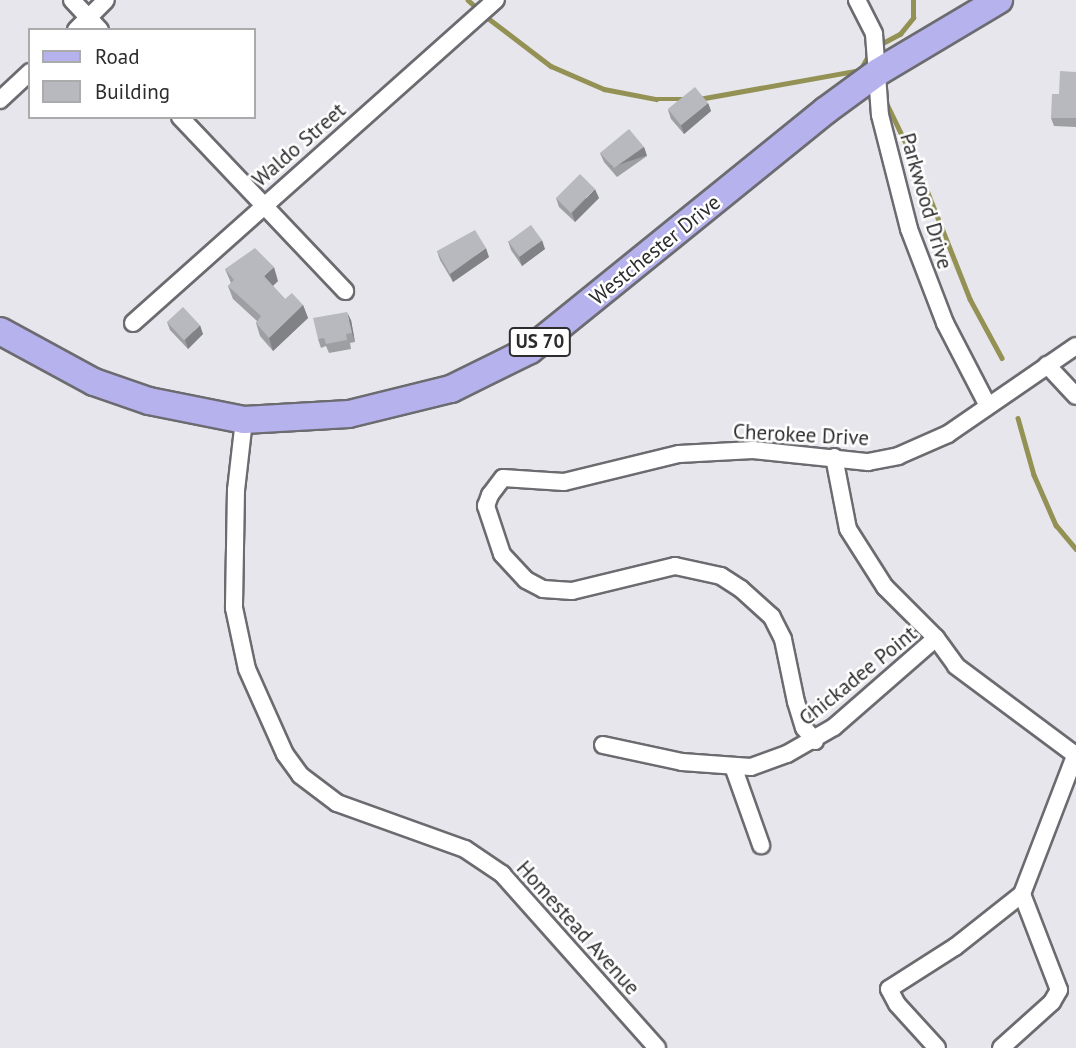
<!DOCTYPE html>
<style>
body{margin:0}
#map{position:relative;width:1076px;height:1048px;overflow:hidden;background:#e6e6ec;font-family:"PT Sans",sans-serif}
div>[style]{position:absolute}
.stream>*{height:4.5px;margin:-2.25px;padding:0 2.25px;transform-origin:2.25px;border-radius:2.25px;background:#939153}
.roads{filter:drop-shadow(2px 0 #6b6b70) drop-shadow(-2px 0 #6b6b70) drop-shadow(0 2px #6b6b70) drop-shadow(0 -2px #6b6b70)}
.street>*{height:16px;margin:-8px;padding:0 8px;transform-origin:8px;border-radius:8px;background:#fff}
.primary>*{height:26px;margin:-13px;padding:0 13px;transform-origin:13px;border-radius:13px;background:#b6b2ed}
.wall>*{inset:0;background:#9e9fa3}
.shaded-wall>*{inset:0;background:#818285;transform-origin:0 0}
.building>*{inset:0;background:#b8b9be;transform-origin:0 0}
span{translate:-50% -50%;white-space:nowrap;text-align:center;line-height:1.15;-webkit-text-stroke:5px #fff;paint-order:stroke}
.shield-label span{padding:2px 5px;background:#fff;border:2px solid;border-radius:5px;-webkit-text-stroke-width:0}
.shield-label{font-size:19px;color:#2c2c2e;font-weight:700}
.street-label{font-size:21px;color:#2c2c2e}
.legend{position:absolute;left:28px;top:28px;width:228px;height:91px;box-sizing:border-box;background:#fff;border:2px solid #ababab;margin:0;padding:9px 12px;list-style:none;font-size:21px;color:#2c2c2e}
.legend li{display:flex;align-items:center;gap:14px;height:35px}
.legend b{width:35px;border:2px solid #ababab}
</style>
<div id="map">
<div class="stream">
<div style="left:468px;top:0;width:13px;rotate:42deg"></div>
<div style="left:484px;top:15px;width:84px;rotate:37.3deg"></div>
<div style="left:551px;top:66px;width:58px;rotate:23.5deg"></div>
<div style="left:604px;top:89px;width:53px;rotate:10.9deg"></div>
<div style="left:656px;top:99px;width:31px"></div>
<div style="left:879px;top:45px;width:24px;rotate:-28deg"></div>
<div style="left:900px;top:34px;width:21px;rotate:-51deg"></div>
<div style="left:913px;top:18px;width:18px;rotate:-90deg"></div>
<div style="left:860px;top:70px;width:20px;rotate:-60deg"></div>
<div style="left:699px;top:99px;width:164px;rotate:-10.2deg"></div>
<div style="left:885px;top:100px;width:78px;rotate:64.1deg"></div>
<div style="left:919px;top:170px;width:139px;rotate:68.4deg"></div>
<div style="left:970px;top:299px;width:67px;rotate:61.5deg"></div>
<div style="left:1018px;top:418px;width:59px;rotate:74.3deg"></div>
<div style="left:1034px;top:475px;width:55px;rotate:66.3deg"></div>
<div style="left:1056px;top:525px;width:31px;rotate:50deg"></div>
</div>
<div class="roads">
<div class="street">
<div style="left:72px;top:0;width:41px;rotate:47deg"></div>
<div style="left:857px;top:0;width:38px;rotate:63deg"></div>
<div style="left:874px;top:34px;width:81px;rotate:85.8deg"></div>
<div style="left:880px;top:115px;width:118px;rotate:75.7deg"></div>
<div style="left:909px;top:229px;width:101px;rotate:69deg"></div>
<div style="left:945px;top:323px;width:91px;rotate:62.6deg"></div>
<div style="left:76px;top:30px;width:42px;rotate:-45deg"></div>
<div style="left:0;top:100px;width:41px;rotate:-43deg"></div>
<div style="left:180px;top:117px;width:240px;rotate:46.5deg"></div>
<div style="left:133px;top:323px;width:486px;rotate:-41.7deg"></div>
<div style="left:1047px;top:365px;width:42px;rotate:46.9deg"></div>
<div style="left:244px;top:420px;width:70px;rotate:96.5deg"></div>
<div style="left:236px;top:490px;width:118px;rotate:91deg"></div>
<div style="left:234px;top:608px;width:62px;rotate:78deg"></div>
<div style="left:247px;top:669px;width:93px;rotate:65.9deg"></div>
<div style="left:285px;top:754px;width:26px;rotate:54deg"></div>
<div style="left:300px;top:775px;width:46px;rotate:37.1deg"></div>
<div style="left:337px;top:803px;width:136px;rotate:19.8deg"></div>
<div style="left:465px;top:849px;width:45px;rotate:34deg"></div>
<div style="left:502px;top:874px;width:233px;rotate:48.3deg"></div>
<div style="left:834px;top:457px;width:73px;rotate:79deg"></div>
<div style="left:848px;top:529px;width:69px;rotate:57.5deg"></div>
<div style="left:885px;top:587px;width:72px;rotate:45deg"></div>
<div style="left:936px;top:638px;width:34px;rotate:54deg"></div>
<div style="left:956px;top:666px;width:147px;rotate:36.7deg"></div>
<div style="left:815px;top:741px;width:17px;rotate:-130deg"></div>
<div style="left:804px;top:728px;width:27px;rotate:-107deg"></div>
<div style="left:796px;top:702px;width:64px;rotate:-101.7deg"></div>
<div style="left:783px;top:639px;width:25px;rotate:-117deg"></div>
<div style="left:772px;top:617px;width:42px;rotate:-137.9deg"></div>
<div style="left:741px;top:589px;width:24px;rotate:-147deg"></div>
<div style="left:721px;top:576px;width:47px;rotate:-167.7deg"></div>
<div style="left:675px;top:566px;width:106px;rotate:166.4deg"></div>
<div style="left:572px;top:591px;width:29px;rotate:-176deg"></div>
<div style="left:543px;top:589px;width:19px;rotate:-152deg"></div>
<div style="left:526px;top:580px;width:35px;rotate:-133deg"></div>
<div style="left:502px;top:554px;width:51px;rotate:-108.4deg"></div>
<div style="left:486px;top:506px;width:12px;rotate:-70deg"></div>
<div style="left:490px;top:495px;width:21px;rotate:-53deg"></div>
<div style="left:503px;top:478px;width:61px;rotate:3.8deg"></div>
<div style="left:564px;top:482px;width:118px;rotate:-13.7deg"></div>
<div style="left:679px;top:454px;width:74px;rotate:-3.1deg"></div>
<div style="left:753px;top:450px;width:116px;rotate:6deg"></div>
<div style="left:868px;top:462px;width:31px;rotate:-11deg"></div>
<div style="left:898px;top:456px;width:55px;rotate:-23.7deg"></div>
<div style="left:948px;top:434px;width:155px;rotate:-34.5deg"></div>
<div style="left:603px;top:745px;width:81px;rotate:12.1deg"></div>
<div style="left:682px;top:762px;width:69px;rotate:4.1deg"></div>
<div style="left:751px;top:767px;width:38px;rotate:-20deg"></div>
<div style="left:787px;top:754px;width:54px;rotate:-29.9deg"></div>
<div style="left:834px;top:727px;width:135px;rotate:-41.1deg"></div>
<div style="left:734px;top:769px;width:81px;rotate:70.4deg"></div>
<div style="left:937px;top:1048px;width:59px;rotate:-132.3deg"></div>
<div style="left:897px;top:1004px;width:17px;rotate:-118deg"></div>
<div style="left:889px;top:989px;width:78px;rotate:-32.5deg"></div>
<div style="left:955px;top:947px;width:85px;rotate:-38.3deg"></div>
<div style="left:1022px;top:894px;width:151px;rotate:-69deg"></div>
<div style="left:1001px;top:1048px;width:69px;rotate:-42deg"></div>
<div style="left:1052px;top:1002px;width:14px;rotate:-60deg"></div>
<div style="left:1059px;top:990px;width:103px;rotate:-111.1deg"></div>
</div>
<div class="primary">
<div style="left:0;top:331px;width:107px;rotate:28.5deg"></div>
<div style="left:94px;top:382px;width:58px;rotate:19.1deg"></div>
<div style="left:149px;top:401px;width:97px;rotate:11.3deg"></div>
<div style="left:244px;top:420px;width:105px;rotate:-3.3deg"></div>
<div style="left:349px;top:414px;width:105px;rotate:-13.8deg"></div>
<div style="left:451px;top:389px;width:88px;rotate:-26.3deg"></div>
<div style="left:530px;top:350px;width:380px;rotate:-39deg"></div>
<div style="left:825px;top:111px;width:66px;rotate:-36.3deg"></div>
<div style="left:878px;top:72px;width:141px;rotate:-30.8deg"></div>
</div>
</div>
<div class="wall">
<div style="clip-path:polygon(1076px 72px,1076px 127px,1054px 126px,1051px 118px,1059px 94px)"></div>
<div style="clip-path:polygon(708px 103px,711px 111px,684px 134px,671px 119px,668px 110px)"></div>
<div style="clip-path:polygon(644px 147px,647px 156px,617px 177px,604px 162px,600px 153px)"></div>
<div style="clip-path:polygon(556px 198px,599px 198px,575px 222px,559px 207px)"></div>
<div style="clip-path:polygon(508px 241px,545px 249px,522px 266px,511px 250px)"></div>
<div style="clip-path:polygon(437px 251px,489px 257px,453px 282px,440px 260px)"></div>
<div style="clip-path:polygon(225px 269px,278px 281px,273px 286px,285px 299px,303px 305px,308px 318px,273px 351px,260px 336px,256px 323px,257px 321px,233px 299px,228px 286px,231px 283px)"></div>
<div style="clip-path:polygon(351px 320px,355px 342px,350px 343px,351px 349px,329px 353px,326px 346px,321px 348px,318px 339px)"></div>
<div style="clip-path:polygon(167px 322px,203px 334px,188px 349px,170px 330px)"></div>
</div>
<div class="shaded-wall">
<div style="clip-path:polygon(708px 103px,711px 111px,684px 134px,681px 125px)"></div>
<div style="left:644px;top:147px;width:9px;height:37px;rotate:72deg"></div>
<div style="clip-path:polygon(595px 189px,599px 198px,575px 222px,572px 213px)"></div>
<div style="clip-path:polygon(542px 240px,545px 249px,522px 266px,519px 257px)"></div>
<div style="clip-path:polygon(486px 248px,489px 257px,453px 282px,450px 274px)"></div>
<div style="clip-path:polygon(274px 267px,278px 281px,269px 289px,264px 276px)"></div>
<div style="clip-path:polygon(303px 305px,308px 318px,273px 351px,269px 338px)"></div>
<div style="clip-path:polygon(347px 312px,351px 320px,355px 342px,352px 333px)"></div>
<div style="clip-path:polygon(200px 325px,203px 334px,188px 349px,185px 340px)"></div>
</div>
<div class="building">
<div style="clip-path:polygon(1060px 71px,1076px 72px,1076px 118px,1051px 118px,1052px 94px,1059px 94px)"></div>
<div style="left:695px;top:87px;width:21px;height:35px;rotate:51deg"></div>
<div style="clip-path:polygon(629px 129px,644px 147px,614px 168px,600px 153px)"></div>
<div style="left:580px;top:174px;width:21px;height:34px;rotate:45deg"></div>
<div style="left:531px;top:225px;width:19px;height:28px;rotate:54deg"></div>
<div style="clip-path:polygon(475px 230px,486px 248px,450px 274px,437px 251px)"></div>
<div style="clip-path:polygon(255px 248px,274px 267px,264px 276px,285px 299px,292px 293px,303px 305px,269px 338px,256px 323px,261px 316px,228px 286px,234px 280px,225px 269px)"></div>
<div style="left:183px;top:307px;width:25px;height:22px;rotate:47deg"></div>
<div style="clip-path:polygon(347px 312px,352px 333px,346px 334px,347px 340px,326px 344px,324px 338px,318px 339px,313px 318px)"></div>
</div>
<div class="shield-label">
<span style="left:540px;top:342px">US 70</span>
</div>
<div class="street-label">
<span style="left:299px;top:145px;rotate:-41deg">Waldo Street</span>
<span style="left:926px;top:201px;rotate:74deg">Parkwood Drive</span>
<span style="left:655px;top:250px;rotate:-39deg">Westchester Drive</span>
<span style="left:801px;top:435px;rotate:3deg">Cherokee Drive</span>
<span style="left:858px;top:676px;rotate:-39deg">Chickadee Point</span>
<span style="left:578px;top:928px;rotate:48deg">Homestead Avenue</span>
</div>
<ul class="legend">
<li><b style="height:9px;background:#b6b2ed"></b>Road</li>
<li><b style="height:19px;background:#b8b9be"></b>Building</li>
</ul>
</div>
